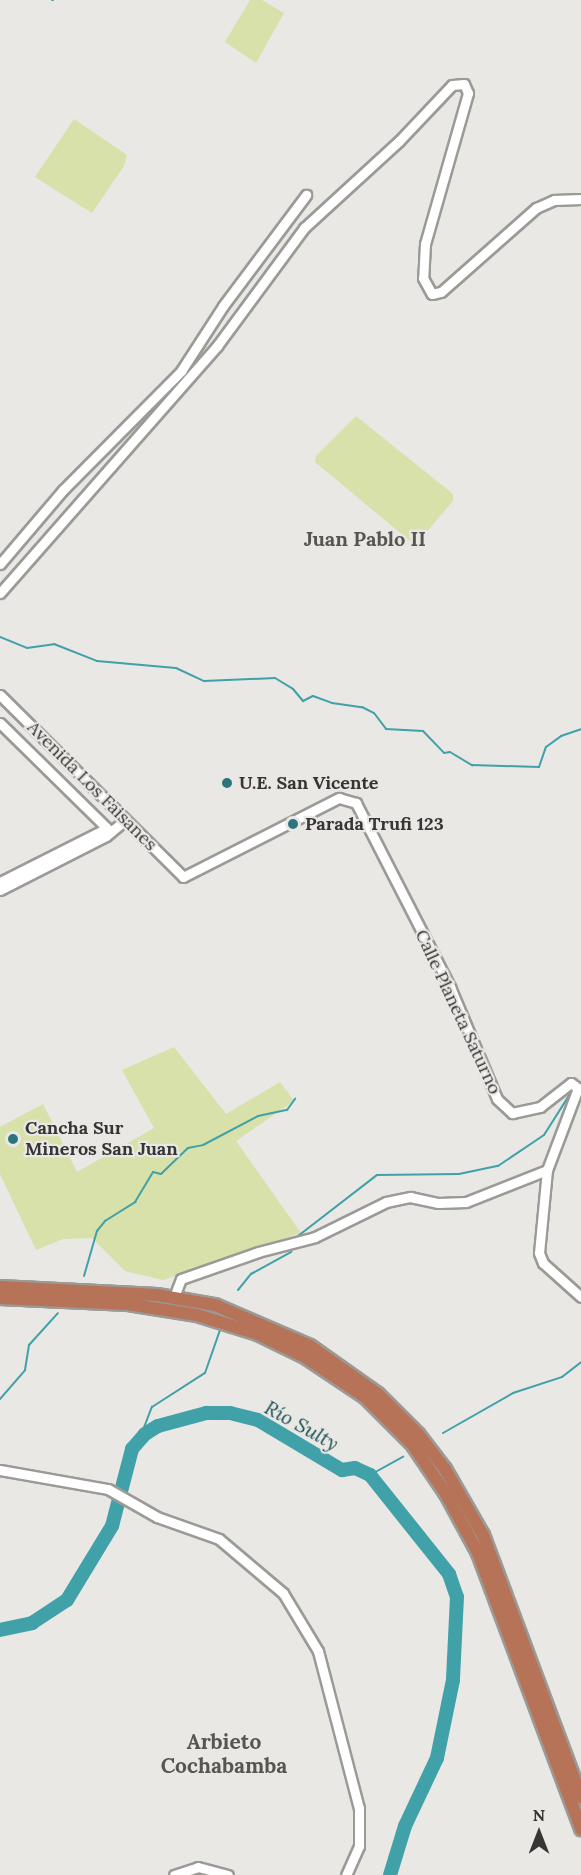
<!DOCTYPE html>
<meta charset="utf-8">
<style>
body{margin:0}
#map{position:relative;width:581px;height:1875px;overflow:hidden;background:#e9e8e5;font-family:Lora,serif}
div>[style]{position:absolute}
.green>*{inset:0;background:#d7e1a9}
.stream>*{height:2px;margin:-1px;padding:0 1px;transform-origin:1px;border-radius:1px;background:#40a1a9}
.river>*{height:14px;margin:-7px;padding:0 7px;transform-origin:7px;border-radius:7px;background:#40a1a9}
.roads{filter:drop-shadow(2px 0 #9b9a97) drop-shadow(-2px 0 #9b9a97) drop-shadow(0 2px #9b9a97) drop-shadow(0 -2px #9b9a97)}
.secondary>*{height:9px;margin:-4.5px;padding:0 4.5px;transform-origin:4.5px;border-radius:4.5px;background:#fff}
.highway>*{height:12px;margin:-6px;padding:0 6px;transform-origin:6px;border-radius:6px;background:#b77357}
.dots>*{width:16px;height:16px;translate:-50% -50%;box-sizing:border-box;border:3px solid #e9e8e5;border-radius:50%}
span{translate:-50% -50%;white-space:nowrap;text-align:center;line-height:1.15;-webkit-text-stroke:4.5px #e9e8e5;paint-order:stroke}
.poi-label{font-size:18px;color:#363534;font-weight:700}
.left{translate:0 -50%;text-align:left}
.street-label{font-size:18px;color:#363534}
.neighbourhood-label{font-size:20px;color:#565552;font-weight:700}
.water-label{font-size:20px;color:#185054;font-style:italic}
.quarter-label{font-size:21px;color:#565552;font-weight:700}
.north{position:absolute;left:509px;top:1803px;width:60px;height:60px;-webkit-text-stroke:4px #e9e8e5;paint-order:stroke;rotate:0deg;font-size:16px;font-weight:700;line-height:24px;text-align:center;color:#363534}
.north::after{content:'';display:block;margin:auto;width:21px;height:27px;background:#363534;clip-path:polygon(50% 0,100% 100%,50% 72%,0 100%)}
</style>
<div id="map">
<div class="green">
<div style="clip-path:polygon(250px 0,262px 0,284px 13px,256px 63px,225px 42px)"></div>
<div style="clip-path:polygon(74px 119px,127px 155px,124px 166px,92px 213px,35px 177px)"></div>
<div style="clip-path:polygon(356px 416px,453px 494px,453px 501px,417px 543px,410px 541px,315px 462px,316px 456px)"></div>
<div style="clip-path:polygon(174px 1047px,226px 1114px,280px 1082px,294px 1101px,236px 1141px,301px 1233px,163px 1280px,125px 1271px,92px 1238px,63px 1239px,36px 1250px,0 1174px,0 1127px,43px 1104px,77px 1172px,154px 1128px,122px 1070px)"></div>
</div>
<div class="stream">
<div style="left:52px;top:0;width:1px"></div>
<div style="left:0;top:637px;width:29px;rotate:22deg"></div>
<div style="left:27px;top:648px;width:27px;rotate:-8deg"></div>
<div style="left:54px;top:644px;width:46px;rotate:21.6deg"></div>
<div style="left:97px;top:661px;width:79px;rotate:5.1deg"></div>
<div style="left:176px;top:668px;width:31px;rotate:25deg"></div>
<div style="left:204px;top:681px;width:71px;rotate:-2.4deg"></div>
<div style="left:275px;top:678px;width:21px;rotate:31deg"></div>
<div style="left:293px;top:689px;width:16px;rotate:50deg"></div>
<div style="left:303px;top:701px;width:11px;rotate:-27deg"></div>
<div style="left:313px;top:696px;width:20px;rotate:20deg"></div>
<div style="left:332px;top:703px;width:30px;rotate:8deg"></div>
<div style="left:362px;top:707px;width:13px;rotate:27deg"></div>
<div style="left:374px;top:713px;width:20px;rotate:53deg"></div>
<div style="left:386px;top:729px;width:37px;rotate:3deg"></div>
<div style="left:423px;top:731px;width:30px;rotate:46deg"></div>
<div style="left:444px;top:753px;width:6px;rotate:-9deg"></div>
<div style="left:450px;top:752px;width:26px;rotate:31deg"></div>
<div style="left:472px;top:765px;width:67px;rotate:1.7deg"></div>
<div style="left:539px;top:767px;width:21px;rotate:-71deg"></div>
<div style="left:546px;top:747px;width:19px;rotate:-36deg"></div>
<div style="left:561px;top:736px;width:21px;rotate:-19deg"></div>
<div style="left:298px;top:1236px;width:100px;rotate:-37.7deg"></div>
<div style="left:377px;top:1175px;width:82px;rotate:-0.7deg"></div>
<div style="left:459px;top:1174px;width:40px;rotate:-12deg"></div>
<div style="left:498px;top:1166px;width:55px;rotate:-34deg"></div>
<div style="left:544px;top:1135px;width:49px;rotate:-57.6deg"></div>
<div style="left:84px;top:1276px;width:47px;rotate:-73.9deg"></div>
<div style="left:97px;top:1231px;width:13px;rotate:-51deg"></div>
<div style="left:105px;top:1221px;width:36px;rotate:-32deg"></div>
<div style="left:135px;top:1202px;width:35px;rotate:-59deg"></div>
<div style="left:153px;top:1172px;width:8px;rotate:14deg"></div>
<div style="left:161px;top:1174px;width:37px;rotate:-44deg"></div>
<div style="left:188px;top:1148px;width:15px;rotate:-11deg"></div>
<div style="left:203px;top:1145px;width:62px;rotate:-27.8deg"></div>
<div style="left:258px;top:1116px;width:30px;rotate:-12deg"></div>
<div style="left:287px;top:1110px;width:14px;rotate:-54deg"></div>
<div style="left:238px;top:1290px;width:21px;rotate:-51deg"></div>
<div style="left:251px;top:1274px;width:46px;rotate:-28.8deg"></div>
<div style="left:0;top:1399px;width:38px;rotate:-49deg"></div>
<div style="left:25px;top:1370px;width:25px;rotate:-81deg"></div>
<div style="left:29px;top:1345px;width:43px;rotate:-47.8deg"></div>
<div style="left:443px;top:1433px;width:81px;rotate:-29.7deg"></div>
<div style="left:513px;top:1393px;width:52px;rotate:-18.1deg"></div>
<div style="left:562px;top:1377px;width:24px;rotate:-38deg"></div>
<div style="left:138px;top:1443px;width:39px;rotate:-69deg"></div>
<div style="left:152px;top:1407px;width:63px;rotate:-32.7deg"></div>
<div style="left:205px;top:1373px;width:46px;rotate:-70.8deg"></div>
<div style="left:370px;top:1475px;width:38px;rotate:-29deg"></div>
</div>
<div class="river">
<div style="left:0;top:1630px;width:33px;rotate:-12deg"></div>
<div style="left:32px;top:1623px;width:42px;rotate:-33.3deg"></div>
<div style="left:67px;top:1600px;width:87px;rotate:-58.7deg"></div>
<div style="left:112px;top:1526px;width:80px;rotate:-75.4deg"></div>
<div style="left:132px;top:1449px;width:20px;rotate:-49deg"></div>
<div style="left:145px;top:1434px;width:15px;rotate:-32deg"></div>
<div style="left:158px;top:1426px;width:50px;rotate:-15.2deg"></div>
<div style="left:206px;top:1413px;width:24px"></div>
<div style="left:230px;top:1413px;width:29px;rotate:14deg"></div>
<div style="left:258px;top:1420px;width:98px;rotate:30.8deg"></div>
<div style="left:342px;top:1470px;width:13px;rotate:-9deg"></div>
<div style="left:355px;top:1468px;width:17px;rotate:25deg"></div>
<div style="left:370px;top:1475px;width:127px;rotate:51.4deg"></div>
<div style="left:449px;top:1574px;width:24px;rotate:71deg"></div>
<div style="left:457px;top:1597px;width:83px;rotate:92.8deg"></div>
<div style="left:453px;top:1680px;width:80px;rotate:101.6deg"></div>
<div style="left:437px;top:1758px;width:75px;rotate:115.2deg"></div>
<div style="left:405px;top:1826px;width:51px;rotate:107deg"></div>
</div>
<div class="roads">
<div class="secondary">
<div style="left:0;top:564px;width:97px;rotate:-49.6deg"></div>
<div style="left:63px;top:490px;width:168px;rotate:-45.2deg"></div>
<div style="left:181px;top:371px;width:77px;rotate:-57.1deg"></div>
<div style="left:223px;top:306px;width:139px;rotate:-53.2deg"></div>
<div style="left:0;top:593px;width:329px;rotate:-48.7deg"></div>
<div style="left:217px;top:346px;width:147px;rotate:-53.6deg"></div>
<div style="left:304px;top:228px;width:129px;rotate:-42.5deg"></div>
<div style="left:399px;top:141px;width:77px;rotate:-46.6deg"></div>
<div style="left:452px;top:85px;width:12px;rotate:-5deg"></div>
<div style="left:464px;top:84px;width:10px;rotate:66deg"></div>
<div style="left:468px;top:93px;width:157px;rotate:105.9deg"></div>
<div style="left:425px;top:244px;width:34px;rotate:93deg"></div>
<div style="left:423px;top:278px;width:18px;rotate:61deg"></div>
<div style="left:432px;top:294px;width:9px;rotate:-13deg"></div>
<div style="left:441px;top:292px;width:127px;rotate:-41.5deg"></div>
<div style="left:536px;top:208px;width:20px;rotate:-24deg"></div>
<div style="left:554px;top:200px;width:27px;rotate:-2deg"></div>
<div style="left:0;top:695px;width:258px;rotate:44.8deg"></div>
<div style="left:183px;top:877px;width:175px;rotate:-26.9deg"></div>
<div style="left:339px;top:798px;width:18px;rotate:16deg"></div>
<div style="left:356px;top:803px;width:207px;rotate:62.9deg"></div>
<div style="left:450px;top:987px;width:121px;rotate:67.2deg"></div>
<div style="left:497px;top:1099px;width:21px;rotate:43deg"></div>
<div style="left:512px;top:1113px;width:29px;rotate:-12deg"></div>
<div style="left:540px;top:1107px;width:39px;rotate:-38deg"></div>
<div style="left:571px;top:1083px;width:9px;rotate:36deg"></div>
<div style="left:578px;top:1088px;width:88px;rotate:110.7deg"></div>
<div style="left:547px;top:1170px;width:83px;rotate:95.5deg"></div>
<div style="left:539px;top:1253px;width:11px;rotate:68deg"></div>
<div style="left:543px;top:1263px;width:51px;rotate:41.8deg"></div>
<div style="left:0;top:723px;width:154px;rotate:44.5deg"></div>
<div style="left:0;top:882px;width:115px;rotate:-26.8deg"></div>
<div style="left:103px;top:830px;width:7px;rotate:8deg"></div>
<div style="left:0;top:890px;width:119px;rotate:-27deg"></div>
<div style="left:106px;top:836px;width:23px;rotate:-40deg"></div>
<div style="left:174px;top:1297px;width:19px;rotate:-69deg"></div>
<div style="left:181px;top:1279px;width:82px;rotate:-19.3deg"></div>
<div style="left:258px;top:1252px;width:59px;rotate:-14.7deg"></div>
<div style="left:315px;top:1237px;width:79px;rotate:-26.2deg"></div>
<div style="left:386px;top:1202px;width:25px;rotate:-12deg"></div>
<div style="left:410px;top:1197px;width:29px;rotate:12deg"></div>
<div style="left:438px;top:1203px;width:28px;rotate:-2deg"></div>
<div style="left:466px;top:1202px;width:87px;rotate:-21.6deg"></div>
<div style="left:0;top:1470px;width:110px;rotate:10deg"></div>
<div style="left:108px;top:1489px;width:56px;rotate:29.7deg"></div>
<div style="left:157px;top:1517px;width:66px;rotate:19.5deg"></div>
<div style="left:219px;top:1539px;width:84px;rotate:40.2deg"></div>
<div style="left:283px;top:1593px;width:68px;rotate:58.9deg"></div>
<div style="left:318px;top:1651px;width:162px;rotate:75.4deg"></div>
<div style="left:359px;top:1808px;width:38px;rotate:90deg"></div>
<div style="left:359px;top:1846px;width:32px;rotate:114deg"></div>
<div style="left:174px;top:1875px;width:25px;rotate:-18deg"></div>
<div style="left:198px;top:1867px;width:31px;rotate:15deg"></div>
</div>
<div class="highway">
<div style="left:0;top:1287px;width:157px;rotate:2.9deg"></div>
<div style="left:157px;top:1295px;width:59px;rotate:9.8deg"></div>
<div style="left:215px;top:1305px;width:103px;rotate:23.3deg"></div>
<div style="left:310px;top:1346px;width:83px;rotate:35.2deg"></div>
<div style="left:378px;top:1394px;width:57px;rotate:45deg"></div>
<div style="left:418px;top:1434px;width:44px;rotate:52.4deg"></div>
<div style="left:445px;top:1469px;width:76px;rotate:60.1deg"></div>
<div style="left:483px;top:1535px;width:280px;rotate:69.5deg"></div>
<div style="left:0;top:1298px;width:128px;rotate:2.7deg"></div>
<div style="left:128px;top:1304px;width:70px;rotate:9.1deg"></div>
<div style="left:197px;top:1315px;width:64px;rotate:17.3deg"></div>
<div style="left:258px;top:1334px;width:52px;rotate:26.1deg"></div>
<div style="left:305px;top:1357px;width:72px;rotate:33.7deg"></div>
<div style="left:365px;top:1397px;width:66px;rotate:45deg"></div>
<div style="left:412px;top:1444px;width:60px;rotate:55.8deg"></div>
<div style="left:446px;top:1494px;width:67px;rotate:61.5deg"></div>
<div style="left:478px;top:1553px;width:295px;rotate:69.5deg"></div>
</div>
</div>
<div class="dots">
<div style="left:227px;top:783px;background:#2c757e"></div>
<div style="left:293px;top:824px;background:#2c757e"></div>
<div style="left:13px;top:1139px;background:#2c757e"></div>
</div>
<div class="poi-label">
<span class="left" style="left:239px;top:783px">U.E. San Vicente</span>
<span class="left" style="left:305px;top:824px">Parada Trufi 123</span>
<span class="left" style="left:25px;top:1139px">Cancha Sur<br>Mineros San Juan</span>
</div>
<div class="street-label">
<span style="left:92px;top:786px;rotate:45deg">Avenida Los Faisanes</span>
<span style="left:458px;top:1012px;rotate:65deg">Calle Planeta Saturno</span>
</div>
<div class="neighbourhood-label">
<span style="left:365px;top:538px">Juan Pablo II</span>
</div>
<div class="water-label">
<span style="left:302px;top:1425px;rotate:29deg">Río Sulty</span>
</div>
<div class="quarter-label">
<span style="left:224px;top:1754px">Arbieto<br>Cochabamba</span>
</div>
<div class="north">N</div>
</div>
